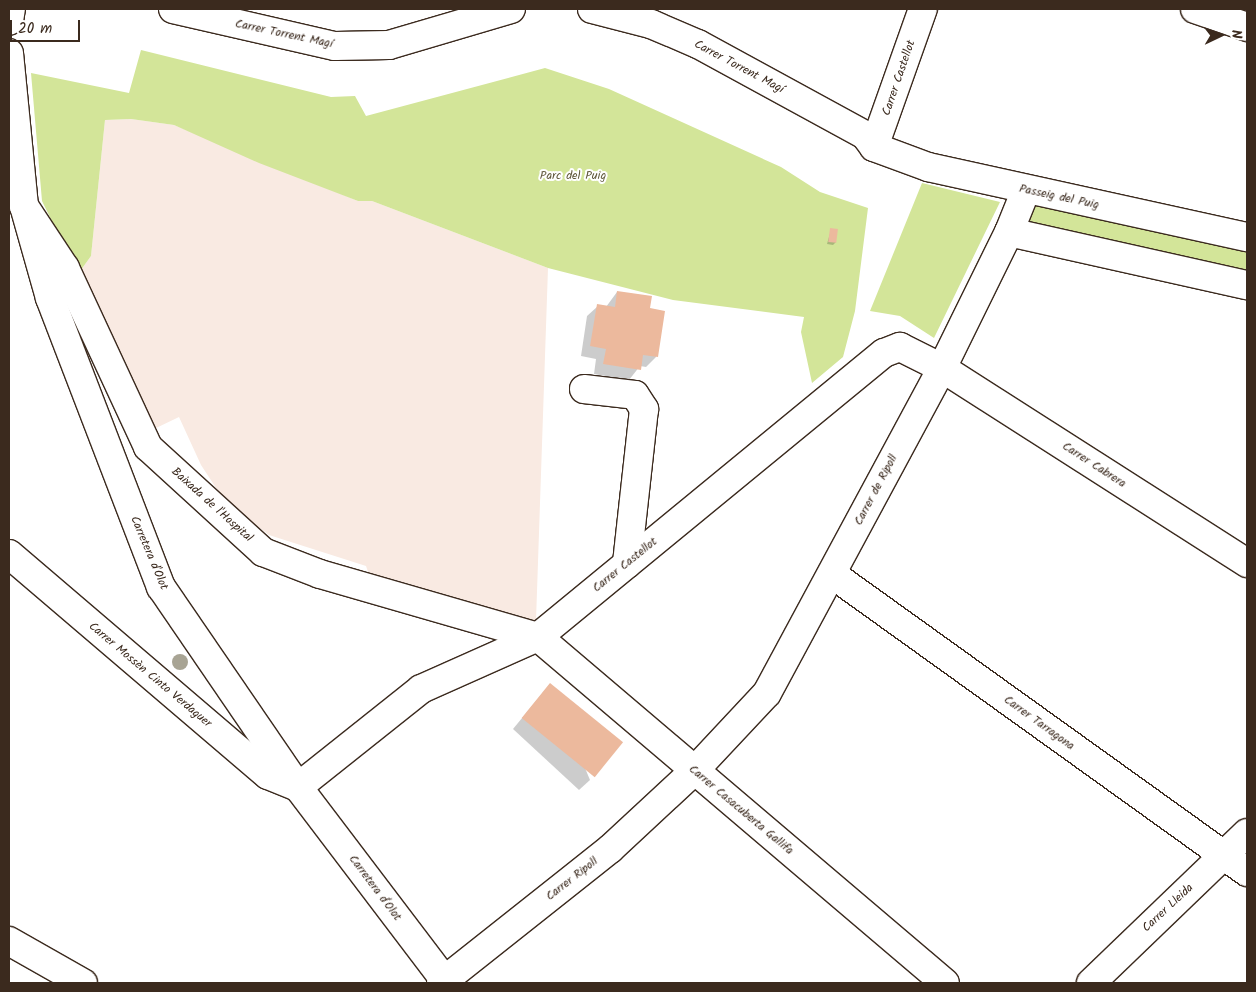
<!DOCTYPE html>
<meta charset="utf-8">
<style>
body{margin:0}
#map{position:relative;width:1256px;height:992px;overflow:hidden;background:#fff;font-family:Kalam,sans-serif}
div>[style]{position:absolute}
.built>*{inset:0;background:#f9eae2}
.green>*{inset:0;background:#d3e599}
.shadow>*{inset:0;background:#0003}
.building>*{inset:0;background:#ecb99d;transform-origin:0 0}
.roads{filter:drop-shadow(1px 0 #3b2a1e) drop-shadow(-1px 0 #3b2a1e) drop-shadow(0 1px #3b2a1e) drop-shadow(0 -1px #3b2a1e)}
.minor>*{height:28px;margin:-14px;padding:0 14px;transform-origin:14px;border-radius:14px;background:#fff}
.trees>*{width:16px;height:16px;margin:-8px;border-radius:50%;background:#a8a494}
span{translate:-50% -50%;white-space:nowrap;text-align:center;line-height:1.15;-webkit-text-stroke:4px #fff;paint-order:stroke}
.street-label{font-size:12px;color:#3b2a1e}
.park-label{font-size:12px;color:#61593d}
.frame{position:absolute;inset:0;border:10px solid #3b2a1e;pointer-events:none}
.north{position:absolute;left:1196px;top:10px;width:50px;height:50px;-webkit-text-stroke:4px #fff;paint-order:stroke;rotate:87deg;font-size:14px;font-weight:700;line-height:20px;text-align:center;color:#3b2a1e}
.north::after{content:'';display:block;margin:auto;width:18px;height:22px;background:#3b2a1e;clip-path:polygon(50% 0,100% 100%,50% 72%,0 100%)}
.scale{position:absolute;left:10px;top:20px;width:70px;height:22px;box-sizing:border-box;border:2px solid #3b2a1e;border-top:0;padding-left:6px;font-size:15px;line-height:18px;white-space:nowrap;color:#3b2a1e;-webkit-text-stroke:4px #fff;paint-order:stroke}
</style>
<div id="map">
<div class="built">
<div style="clip-path:polygon(131px 119px,174px 125px,358px 201px,372px 201px,548px 268px,536px 621px,368px 572px,366px 566px,269px 535px,226px 503px,201px 465px,179px 417px,154px 429px,78px 274px,91px 256px,105px 120px)"></div>
</div>
<div class="green">
<div style="clip-path:polygon(141px 50px,331px 97px,355px 96px,366px 116px,545px 68px,609px 89px,781px 167px,820px 192px,868px 208px,855px 311px,843px 357px,812px 383px,801px 332px,804px 317px,673px 300px,548px 268px,372px 201px,358px 201px,259px 163px,174px 125px,131px 119px,105px 120px,91px 256px,78px 274px,42px 201px,31px 73px,129px 93px)"></div>
<div style="clip-path:polygon(922px 183px,1000px 202px,934px 338px,900px 316px,870px 311px)"></div>
<div style="clip-path:polygon(1034px 204px,1247px 248px,1247px 274px,1026px 224px)"></div>
</div>
<div class="shadow">
<div style="clip-path:polygon(831px 230px,836px 242px,833px 245px,827px 244px)"></div>
<div style="clip-path:polygon(617px 292px,649px 309px,656px 357px,646px 367px,640px 366px,629px 380px,594px 374px,596px 359px,581px 356px,587px 316px,598px 306px,606px 307px)"></div>
<div style="clip-path:polygon(550px 684px,590px 780px,579px 790px,513px 729px)"></div>
</div>
<div class="building">
<div style="left:830px;top:228px;width:8px;height:14px;rotate:7deg"></div>
<div style="clip-path:polygon(617px 291px,652px 296px,650px 308px,665px 311px,658px 357px,643px 355px,641px 370px,603px 364px,606px 349px,590px 346px,597px 304px,615px 307px)"></div>
<div style="left:550px;top:683px;width:94px;height:45px;rotate:39deg"></div>
</div>
<div class="roads">
<div class="minor">
<div style="left:173px;top:9px;width:166px;rotate:12.9deg"></div>
<div style="left:335px;top:46px;width:54px;rotate:-1.1deg"></div>
<div style="left:389px;top:45px;width:127px;rotate:-16.4deg"></div>
<div style="left:592px;top:9px;width:61px;rotate:14.3deg"></div>
<div style="left:651px;top:24px;width:51px;rotate:23.1deg"></div>
<div style="left:698px;top:44px;width:190px;rotate:28.6deg"></div>
<div style="left:865px;top:135px;width:15px;rotate:53deg"></div>
<div style="left:1195px;top:9px;width:55px;rotate:19.1deg"></div>
<div style="left:9px;top:21px;width:12px;rotate:-81deg"></div>
<div style="left:9px;top:53px;width:154px;rotate:84.4deg"></div>
<div style="left:24px;top:206px;width:96px;rotate:74.2deg"></div>
<div style="left:50px;top:298px;width:310px;rotate:69deg"></div>
<div style="left:161px;top:587px;width:242px;rotate:55.6deg"></div>
<div style="left:298px;top:787px;width:246px;rotate:52.8deg"></div>
<div style="left:874px;top:147px;width:58px;rotate:20.3deg"></div>
<div style="left:928px;top:167px;width:327px;rotate:12.4deg"></div>
<div style="left:874px;top:147px;width:146px;rotate:-70.5deg"></div>
<div style="left:24px;top:206px;width:74px;rotate:56.5deg"></div>
<div style="left:65px;top:268px;width:197px;rotate:65.1deg"></div>
<div style="left:148px;top:447px;width:156px;rotate:42.4deg"></div>
<div style="left:263px;top:552px;width:61px;rotate:21.1deg"></div>
<div style="left:320px;top:574px;width:227px;rotate:16.1deg"></div>
<div style="left:538px;top:637px;width:534px;rotate:40.37deg"></div>
<div style="left:1009px;top:232px;width:244px;rotate:12.6deg"></div>
<div style="left:584px;top:389px;width:51px;rotate:6.7deg"></div>
<div style="left:635px;top:395px;width:17px;rotate:57deg"></div>
<div style="left:644px;top:409px;width:156px;rotate:96.3deg"></div>
<div style="left:9px;top:554px;width:340px;rotate:40.5deg"></div>
<div style="left:268px;top:775px;width:32px;rotate:22deg"></div>
<div style="left:298px;top:787px;width:157px;rotate:-38.5deg"></div>
<div style="left:421px;top:689px;width:128px;rotate:-24deg"></div>
<div style="left:538px;top:637px;width:448px;rotate:-39.4deg"></div>
<div style="left:884px;top:353px;width:17px;rotate:-21deg"></div>
<div style="left:900px;top:347px;width:47px;rotate:26.6deg"></div>
<div style="left:942px;top:368px;width:362px;rotate:32.6deg"></div>
<div style="left:832px;top:574px;width:511px;rotate:35.68deg"></div>
<div style="left:9px;top:941px;width:85px;rotate:29.6deg"></div>
<div style="left:441px;top:983px;width:216px;rotate:-38.4deg"></div>
<div style="left:610px;top:849px;width:116px;rotate:-42.9deg"></div>
<div style="left:695px;top:770px;width:105px;rotate:-46.9deg"></div>
<div style="left:767px;top:693px;width:369px;rotate:-61.7deg"></div>
<div style="left:942px;top:368px;width:152px;rotate:-63.8deg"></div>
<div style="left:1009px;top:232px;width:45px;rotate:-68deg"></div>
<div style="left:1091px;top:983px;width:216px;rotate:-43.9deg"></div>
</div>
</div>
<div class="trees">
<div style="left:180px;top:662px"></div>
</div>
<div class="street-label">
<span style="left:284px;top:34px;rotate:12deg">Carrer Torrent Magí</span>
<span style="left:739px;top:67px;rotate:28deg">Carrer Torrent Magí</span>
<span style="left:899px;top:78px;rotate:-71deg">Carrer Castellot</span>
<span style="left:1059px;top:197px;rotate:12deg">Passeig del Puig</span>
<span style="left:1094px;top:465px;rotate:33deg">Carrer Cabrera</span>
<span style="left:876px;top:490px;rotate:-62deg">Carrer de Ripoll</span>
<span style="left:212px;top:505px;rotate:42deg">Baixada de l'Hospital</span>
<span style="left:149px;top:553px;rotate:67deg">Carretera d'Olot</span>
<span style="left:625px;top:565px;rotate:-39deg">Carrer Castellot</span>
<span style="left:150px;top:675px;rotate:40deg">Carrer Mossèn Cinto Verdaguer</span>
<span style="left:1039px;top:723px;rotate:36deg">Carrer Tarragona</span>
<span style="left:741px;top:810px;rotate:40deg">Carrer Casacuberta Gallifa</span>
<span style="left:572px;top:879px;rotate:-38deg">Carrer Ripoll</span>
<span style="left:375px;top:888px;rotate:53deg">Carretera d'Olot</span>
<span style="left:1168px;top:908px;rotate:-43deg">Carrer Lleida</span>
</div>
<div class="park-label">
<span style="left:573px;top:176px">Parc del Puig</span>
</div>
<div class="frame"></div>
<div class="north">N</div>
<div class="scale">20 m</div>
</div>
